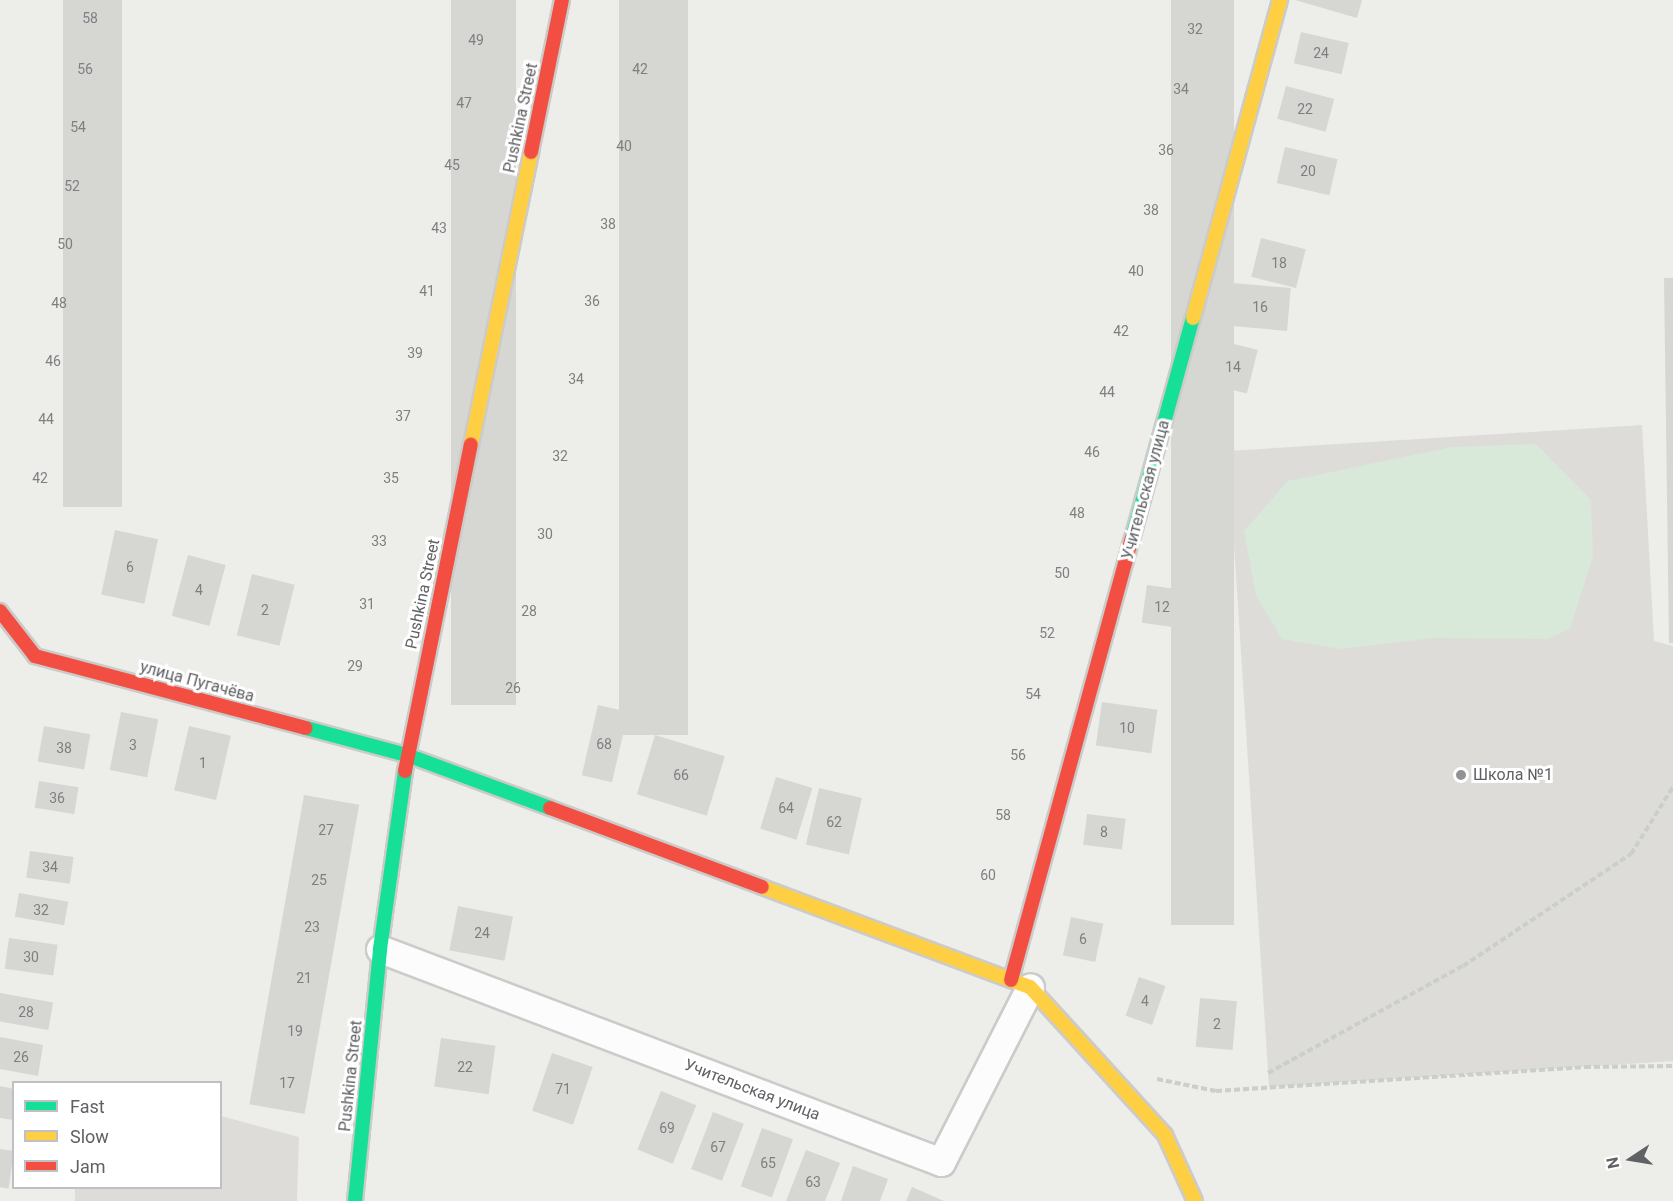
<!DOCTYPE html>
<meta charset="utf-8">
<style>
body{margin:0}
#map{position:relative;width:1673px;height:1201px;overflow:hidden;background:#edede9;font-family:Roboto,sans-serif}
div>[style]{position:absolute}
.industrial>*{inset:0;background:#dddcd9}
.education>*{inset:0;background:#dddcd8}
.green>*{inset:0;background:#d8e8d9}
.building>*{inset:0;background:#d6d6d3;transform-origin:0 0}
.path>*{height:4px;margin-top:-2px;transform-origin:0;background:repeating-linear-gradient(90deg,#cacecc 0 6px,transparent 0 9px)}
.roads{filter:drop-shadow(2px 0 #cbcbca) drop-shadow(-2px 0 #cbcbca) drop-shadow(0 2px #cbcbca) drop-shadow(0 -2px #cbcbca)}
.street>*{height:27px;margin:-13.5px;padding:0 13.5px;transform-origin:13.5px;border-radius:13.5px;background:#fcfcfc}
.fast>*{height:14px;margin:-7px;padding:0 7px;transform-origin:7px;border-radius:7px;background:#16e098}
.slow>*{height:14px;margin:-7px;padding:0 7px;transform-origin:7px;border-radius:7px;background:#ffcf43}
.jam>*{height:14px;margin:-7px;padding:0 7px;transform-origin:7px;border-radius:7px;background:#f24e42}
.dots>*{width:16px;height:16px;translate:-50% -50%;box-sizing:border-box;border:3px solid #fff;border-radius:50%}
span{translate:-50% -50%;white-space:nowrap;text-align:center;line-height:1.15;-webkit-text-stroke:6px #fff;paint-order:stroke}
.number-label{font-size:14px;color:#7d7f81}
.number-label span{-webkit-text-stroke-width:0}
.street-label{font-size:16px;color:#5f6165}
.poi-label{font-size:16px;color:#5f6165}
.left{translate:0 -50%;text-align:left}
.legend{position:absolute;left:12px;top:1081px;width:210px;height:108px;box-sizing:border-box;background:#fff;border:2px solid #bfc0c1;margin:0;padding:8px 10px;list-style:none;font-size:18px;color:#5f6165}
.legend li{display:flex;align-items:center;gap:12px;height:30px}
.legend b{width:30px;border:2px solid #bfc0c1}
.north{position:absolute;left:1601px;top:1129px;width:60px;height:60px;-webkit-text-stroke:4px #fff;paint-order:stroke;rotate:258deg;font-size:16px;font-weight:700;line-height:24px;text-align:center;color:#5f6165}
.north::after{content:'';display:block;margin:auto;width:21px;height:27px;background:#5f6165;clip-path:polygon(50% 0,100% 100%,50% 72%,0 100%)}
</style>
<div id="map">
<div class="industrial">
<div style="clip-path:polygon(221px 1116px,299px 1137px,297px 1201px,75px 1201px,75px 1188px,220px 1188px)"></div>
</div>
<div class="education">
<div style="clip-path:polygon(1642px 425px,1654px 641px,1673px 646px,1673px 1061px,1269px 1087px,1228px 451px)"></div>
</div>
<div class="green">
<div style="clip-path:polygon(1536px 444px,1591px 500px,1593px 556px,1570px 629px,1548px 639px,1434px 638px,1340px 649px,1282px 639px,1256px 596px,1244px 531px,1288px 481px,1452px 447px)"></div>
</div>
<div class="building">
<div style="left:63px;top:0;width:59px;height:507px"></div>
<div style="left:451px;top:0;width:65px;height:705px"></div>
<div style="left:619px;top:0;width:69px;height:735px"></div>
<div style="left:1171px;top:0;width:63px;height:925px"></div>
<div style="clip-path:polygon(1295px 0,1362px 0,1357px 18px)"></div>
<div style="left:1301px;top:32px;width:49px;height:32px;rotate:13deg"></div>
<div style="left:1286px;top:86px;width:50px;height:34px;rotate:15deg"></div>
<div style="left:1285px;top:147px;width:54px;height:37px;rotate:13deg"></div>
<div style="left:1261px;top:238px;width:46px;height:40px;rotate:14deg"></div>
<div style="clip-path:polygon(1664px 278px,1673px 278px,1673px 643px,1669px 643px)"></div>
<div style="left:1233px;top:283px;width:58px;height:43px;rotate:5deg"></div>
<div style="left:1218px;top:340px;width:41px;height:45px;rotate:14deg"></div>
<div style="left:115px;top:530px;width:44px;height:66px;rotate:12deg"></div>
<div style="left:188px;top:555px;width:39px;height:63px;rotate:15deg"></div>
<div style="left:252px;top:574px;width:44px;height:63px;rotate:14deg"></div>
<div style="left:1147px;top:585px;width:35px;height:38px;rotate:8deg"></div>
<div style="left:1102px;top:702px;width:56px;height:44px;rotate:8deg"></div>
<div style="left:598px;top:705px;width:31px;height:72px;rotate:13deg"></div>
<div style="left:121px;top:712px;width:38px;height:59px;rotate:11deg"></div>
<div style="left:44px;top:726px;width:47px;height:36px;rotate:10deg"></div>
<div style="left:189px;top:726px;width:43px;height:66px;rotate:13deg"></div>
<div style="left:655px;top:735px;width:73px;height:62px;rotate:17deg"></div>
<div style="left:776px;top:777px;width:38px;height:54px;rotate:17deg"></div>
<div style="left:39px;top:781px;width:40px;height:27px;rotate:9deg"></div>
<div style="left:819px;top:788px;width:44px;height:58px;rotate:13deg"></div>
<div style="left:304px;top:795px;width:56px;height:314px;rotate:10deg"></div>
<div style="left:1087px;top:814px;width:39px;height:31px;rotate:7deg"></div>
<div style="left:30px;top:851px;width:44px;height:27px;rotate:8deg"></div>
<div style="left:19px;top:893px;width:50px;height:24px;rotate:10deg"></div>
<div style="left:458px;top:906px;width:56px;height:45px;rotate:11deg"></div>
<div style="left:1071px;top:917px;width:33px;height:39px;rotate:12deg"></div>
<div style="left:9px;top:938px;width:49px;height:31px;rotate:8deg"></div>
<div style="left:1139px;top:977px;width:28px;height:41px;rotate:19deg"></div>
<div style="left:0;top:993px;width:54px;height:28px;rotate:10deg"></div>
<div style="left:1200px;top:998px;width:37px;height:49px;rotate:5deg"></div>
<div style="clip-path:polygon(0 1037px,43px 1045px,38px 1076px,0 1069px)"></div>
<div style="left:441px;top:1038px;width:55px;height:49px;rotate:8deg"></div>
<div style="left:552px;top:1053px;width:43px;height:61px;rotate:19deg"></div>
<div style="clip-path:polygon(0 1086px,14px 1089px,14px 1120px,0 1118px)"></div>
<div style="left:661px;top:1091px;width:38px;height:63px;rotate:22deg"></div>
<div style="left:713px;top:1112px;width:33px;height:61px;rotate:21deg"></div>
<div style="left:762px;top:1128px;width:33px;height:62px;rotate:20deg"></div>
<div style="left:0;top:1149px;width:14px;height:38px;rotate:8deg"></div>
<div style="clip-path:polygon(806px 1150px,840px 1163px,825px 1201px,786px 1201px)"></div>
<div style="clip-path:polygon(853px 1166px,888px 1179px,880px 1201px,841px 1201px)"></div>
<div style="clip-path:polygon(912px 1187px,944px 1201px,906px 1201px)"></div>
</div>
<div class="path">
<div style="left:1268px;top:1073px;width:222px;rotate:-28.8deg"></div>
<div style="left:1463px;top:966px;width:202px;rotate:-33.7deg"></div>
<div style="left:1631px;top:854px;width:79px;rotate:-57.9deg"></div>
<div style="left:1157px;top:1079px;width:60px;rotate:11.5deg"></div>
<div style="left:1216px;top:1091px;width:370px;rotate:-3.7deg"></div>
<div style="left:1585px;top:1067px;width:88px;rotate:-0.7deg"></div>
</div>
<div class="roads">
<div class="street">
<div style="left:380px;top:949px;width:600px;rotate:20.79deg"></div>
<div style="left:941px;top:1162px;width:196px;rotate:-63deg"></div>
</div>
<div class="fast">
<div style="left:1132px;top:539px;width:229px;rotate:-74.6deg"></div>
<div style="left:306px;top:728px;width:105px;rotate:15deg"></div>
<div style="left:407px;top:755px;width:153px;rotate:20.3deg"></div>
<div style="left:355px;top:1201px;width:253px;rotate:-84.3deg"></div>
<div style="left:380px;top:949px;width:180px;rotate:-82deg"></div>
</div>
<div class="slow">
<div style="left:1193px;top:318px;width:330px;rotate:-74.7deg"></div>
<div style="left:471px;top:445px;width:299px;rotate:-78.4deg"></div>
<div style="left:762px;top:887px;width:286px;rotate:20.5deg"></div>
<div style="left:1030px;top:987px;width:200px;rotate:47.6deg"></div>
<div style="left:1165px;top:1135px;width:72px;rotate:65.6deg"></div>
</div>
<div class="jam">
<div style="left:531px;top:152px;width:155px;rotate:-78.5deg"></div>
<div style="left:0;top:611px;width:57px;rotate:52.1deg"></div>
<div style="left:35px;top:656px;width:280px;rotate:14.9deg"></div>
<div style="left:405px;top:771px;width:333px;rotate:-78.6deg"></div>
<div style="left:550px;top:808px;width:226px;rotate:20.4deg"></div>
<div style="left:1011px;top:980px;width:457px;rotate:-74.7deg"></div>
</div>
</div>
<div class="dots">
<div style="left:1461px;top:775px;background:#919293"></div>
</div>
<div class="number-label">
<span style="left:90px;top:18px">58</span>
<span style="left:1195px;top:29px">32</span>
<span style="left:476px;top:40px">49</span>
<span style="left:1321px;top:53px">24</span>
<span style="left:85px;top:69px">56</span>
<span style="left:640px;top:69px">42</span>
<span style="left:1181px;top:89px">34</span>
<span style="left:464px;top:103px">47</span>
<span style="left:1305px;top:109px">22</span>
<span style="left:78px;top:127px">54</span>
<span style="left:624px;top:146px">40</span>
<span style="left:1166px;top:150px">36</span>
<span style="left:452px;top:165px">45</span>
<span style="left:1308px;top:171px">20</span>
<span style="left:72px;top:186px">52</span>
<span style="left:1151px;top:210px">38</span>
<span style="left:608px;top:224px">38</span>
<span style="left:439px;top:228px">43</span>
<span style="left:65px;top:244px">50</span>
<span style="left:1279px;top:263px">18</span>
<span style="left:1136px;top:271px">40</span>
<span style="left:427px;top:291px">41</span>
<span style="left:592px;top:301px">36</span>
<span style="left:59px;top:303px">48</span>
<span style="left:1260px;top:307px">16</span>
<span style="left:1121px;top:331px">42</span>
<span style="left:415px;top:353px">39</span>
<span style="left:53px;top:361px">46</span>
<span style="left:1233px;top:367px">14</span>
<span style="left:576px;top:379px">34</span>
<span style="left:1107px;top:392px">44</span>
<span style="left:403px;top:416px">37</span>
<span style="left:46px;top:419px">44</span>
<span style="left:1092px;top:452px">46</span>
<span style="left:560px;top:456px">32</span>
<span style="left:40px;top:478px">42</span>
<span style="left:391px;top:478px">35</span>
<span style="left:1077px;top:513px">48</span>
<span style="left:545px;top:534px">30</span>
<span style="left:379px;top:541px">33</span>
<span style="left:130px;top:567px">6</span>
<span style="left:1062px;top:573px">50</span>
<span style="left:199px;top:590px">4</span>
<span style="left:367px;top:604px">31</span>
<span style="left:1162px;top:607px">12</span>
<span style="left:265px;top:610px">2</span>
<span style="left:529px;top:611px">28</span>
<span style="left:1047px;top:633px">52</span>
<span style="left:355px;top:666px">29</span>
<span style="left:513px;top:688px">26</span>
<span style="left:1033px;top:694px">54</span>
<span style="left:1127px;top:728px">10</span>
<span style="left:604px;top:744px">68</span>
<span style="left:133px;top:745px">3</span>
<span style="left:64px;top:748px">38</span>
<span style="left:1018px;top:755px">56</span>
<span style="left:203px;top:763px">1</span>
<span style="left:681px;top:775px">66</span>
<span style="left:57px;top:798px">36</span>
<span style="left:786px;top:808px">64</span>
<span style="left:1003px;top:815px">58</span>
<span style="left:834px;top:822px">62</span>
<span style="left:326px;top:830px">27</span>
<span style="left:1104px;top:832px">8</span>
<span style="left:50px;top:867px">34</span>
<span style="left:988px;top:875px">60</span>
<span style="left:319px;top:880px">25</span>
<span style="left:41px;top:910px">32</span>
<span style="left:312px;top:927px">23</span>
<span style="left:482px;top:933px">24</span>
<span style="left:1083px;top:939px">6</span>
<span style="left:31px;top:957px">30</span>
<span style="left:304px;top:978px">21</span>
<span style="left:1145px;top:1001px">4</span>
<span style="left:26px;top:1012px">28</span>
<span style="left:1217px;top:1024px">2</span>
<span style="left:295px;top:1031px">19</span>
<span style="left:21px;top:1057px">26</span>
<span style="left:465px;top:1067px">22</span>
<span style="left:287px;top:1083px">17</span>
<span style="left:563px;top:1089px">71</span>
<span style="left:667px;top:1128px">69</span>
<span style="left:718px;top:1147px">67</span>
<span style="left:768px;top:1163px">65</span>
<span style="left:813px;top:1182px">63</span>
</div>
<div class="street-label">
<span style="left:521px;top:118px;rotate:-78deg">Pushkina Street</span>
<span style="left:1146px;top:490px;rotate:-75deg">Учительская улица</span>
<span style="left:423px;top:594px;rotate:-78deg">Pushkina Street</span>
<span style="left:197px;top:682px;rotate:15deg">улица Пугачёва</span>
<span style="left:351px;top:1076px;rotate:-84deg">Pushkina Street</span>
<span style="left:752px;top:1090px;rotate:21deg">Учительская улица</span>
</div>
<div class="poi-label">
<span class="left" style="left:1473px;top:775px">Школа №1</span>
</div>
<ul class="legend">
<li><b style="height:8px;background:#16e098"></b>Fast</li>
<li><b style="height:8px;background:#ffcf43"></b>Slow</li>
<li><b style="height:8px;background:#f24e42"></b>Jam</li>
</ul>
<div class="north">N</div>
</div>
